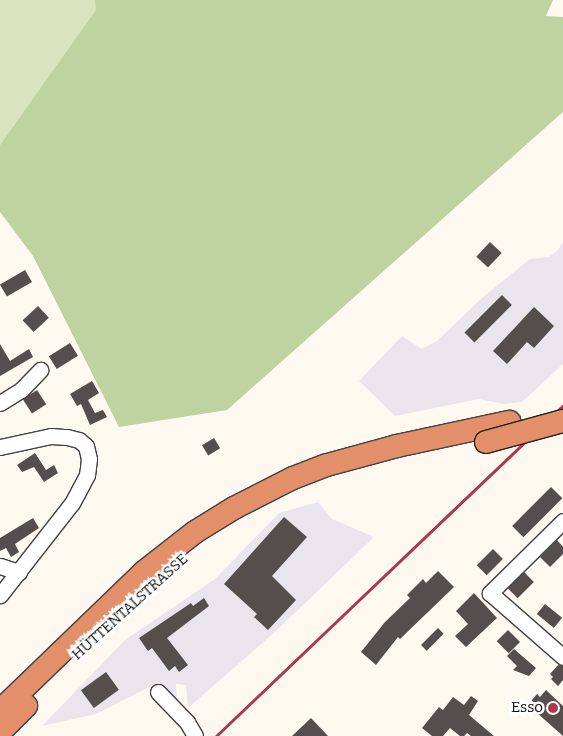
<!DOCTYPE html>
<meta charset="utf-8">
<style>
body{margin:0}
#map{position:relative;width:563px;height:736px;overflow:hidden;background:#fdf9f1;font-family:Bitter,serif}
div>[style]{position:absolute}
.industrial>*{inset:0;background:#eae4ec}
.green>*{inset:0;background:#d8e4be}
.forest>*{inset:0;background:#bed39f}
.building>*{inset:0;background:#564e4c;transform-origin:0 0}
.roads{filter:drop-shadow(1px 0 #414141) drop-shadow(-1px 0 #414141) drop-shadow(0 1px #414141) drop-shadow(0 -1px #414141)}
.minor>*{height:15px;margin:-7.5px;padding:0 7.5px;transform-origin:7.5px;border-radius:7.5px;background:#fff}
.highway>*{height:22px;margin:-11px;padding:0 11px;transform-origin:11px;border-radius:11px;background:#e38f69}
.rail>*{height:3px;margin:-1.5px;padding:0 1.5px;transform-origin:1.5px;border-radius:1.5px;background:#ae364e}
.bridges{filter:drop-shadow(1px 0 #1f1f1f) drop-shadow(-1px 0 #1f1f1f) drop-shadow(0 1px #1f1f1f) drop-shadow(0 -1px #1f1f1f)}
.highway-bridge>*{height:22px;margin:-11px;padding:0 11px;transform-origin:11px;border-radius:11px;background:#e38f69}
.dots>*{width:14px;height:14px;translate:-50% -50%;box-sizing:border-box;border:2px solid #fff;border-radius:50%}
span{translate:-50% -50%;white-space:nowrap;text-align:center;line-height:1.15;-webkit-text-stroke:5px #fff;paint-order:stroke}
.street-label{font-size:15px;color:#0e0e0e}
.poi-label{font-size:15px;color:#0e0e0e}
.right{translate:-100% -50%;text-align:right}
</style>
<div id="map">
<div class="industrial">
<div style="clip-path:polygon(563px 242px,563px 364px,522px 402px,504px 404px,479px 399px,395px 416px,359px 381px,402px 336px,422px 349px,437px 341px,483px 297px,530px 259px,549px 257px,558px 250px)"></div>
<div style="clip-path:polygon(318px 502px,332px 519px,374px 537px,276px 631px,188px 708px,186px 685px,176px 684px,177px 699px,166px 699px,155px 684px,96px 714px,42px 726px,125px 640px,215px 579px,279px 513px)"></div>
</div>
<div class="green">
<div style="clip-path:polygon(0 0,95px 0,97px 10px,0 145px)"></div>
</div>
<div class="forest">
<div style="clip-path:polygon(95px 0,553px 0,546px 16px,563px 17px,563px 112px,227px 410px,119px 427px,33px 256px,0 212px,0 145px,96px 10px)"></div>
</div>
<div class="building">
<div style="left:490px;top:242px;width:16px;height:20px;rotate:43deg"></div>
<div style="left:25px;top:270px;width:14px;height:29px;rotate:60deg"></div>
<div style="left:502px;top:295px;width:14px;height:53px;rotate:45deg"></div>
<div style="left:38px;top:306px;width:16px;height:21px;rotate:47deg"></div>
<div style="clip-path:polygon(534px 307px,554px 326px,534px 348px,527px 342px,507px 364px,493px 351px)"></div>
<div style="left:70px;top:343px;width:15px;height:25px;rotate:58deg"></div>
<div style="clip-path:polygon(0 344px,10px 361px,29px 349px,33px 357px,0 376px)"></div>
<div style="clip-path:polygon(92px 381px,99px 393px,88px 400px,95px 413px,103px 410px,107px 417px,90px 425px,81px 404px,77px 406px,70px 394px)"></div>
<div style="left:37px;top:390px;width:17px;height:17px;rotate:57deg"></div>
<div style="left:214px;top:438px;width:12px;height:14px;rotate:59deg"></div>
<div style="clip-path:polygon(35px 453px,46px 470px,54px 465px,58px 473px,44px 482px,34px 467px,22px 472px,17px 465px)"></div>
<div style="left:551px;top:487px;width:16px;height:55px;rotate:45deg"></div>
<div style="clip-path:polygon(284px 517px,307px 537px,272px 576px,296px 600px,268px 630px,254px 617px,257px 614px,224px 584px)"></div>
<div style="clip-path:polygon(33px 518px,39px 528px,15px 544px,19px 552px,11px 557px,6px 548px,0 551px,0 538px)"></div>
<div style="clip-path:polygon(557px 540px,563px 547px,563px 554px,550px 567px,540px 557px)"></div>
<div style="left:493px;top:549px;width:14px;height:23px;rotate:45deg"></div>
<div style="clip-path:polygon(438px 571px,454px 587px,400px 639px,398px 637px,376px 665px,361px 652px,385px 622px,410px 598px,407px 595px,423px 579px,426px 583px)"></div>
<div style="left:524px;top:572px;width:14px;height:23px;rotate:45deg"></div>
<div style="clip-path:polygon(474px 593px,497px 618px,466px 647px,455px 636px,468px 624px,456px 611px)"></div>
<div style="clip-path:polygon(204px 598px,209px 606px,167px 638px,188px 665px,179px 672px,175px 666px,169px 671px,152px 648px,148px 651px,139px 638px,191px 603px,193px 606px)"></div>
<div style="left:545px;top:604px;width:22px;height:13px;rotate:39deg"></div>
<div style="left:438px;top:628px;width:8px;height:24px;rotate:45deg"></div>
<div style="left:508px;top:630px;width:17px;height:16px;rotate:45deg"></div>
<div style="clip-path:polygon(514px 649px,536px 668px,529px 676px,513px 670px,517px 666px,507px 656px)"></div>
<div style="clip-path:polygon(558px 665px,563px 666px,563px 680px,558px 686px,551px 679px,553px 677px,550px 674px)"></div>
<div style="left:106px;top:672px;width:22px;height:31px;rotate:54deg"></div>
<div style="clip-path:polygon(546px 690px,563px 706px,563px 736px,528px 705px,537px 694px,540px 697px)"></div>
<div style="clip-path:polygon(471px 696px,478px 701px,469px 715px,494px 736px,471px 736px,467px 733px,464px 736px,460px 736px,450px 728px,443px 736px,432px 736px,422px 728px,439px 707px,443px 710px,453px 697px,464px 705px)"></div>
<div style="clip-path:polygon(311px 718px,328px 736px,292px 736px)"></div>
</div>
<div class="roads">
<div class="minor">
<div style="left:0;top:403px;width:25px;rotate:-32deg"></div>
<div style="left:21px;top:390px;width:28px;rotate:-46deg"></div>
<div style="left:0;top:447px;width:52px;rotate:-12.2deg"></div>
<div style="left:51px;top:436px;width:16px;rotate:4deg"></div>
<div style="left:67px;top:437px;width:12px;rotate:14deg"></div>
<div style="left:79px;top:440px;width:9px;rotate:41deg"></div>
<div style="left:86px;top:446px;width:13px;rotate:77deg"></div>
<div style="left:89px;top:459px;width:16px;rotate:97deg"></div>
<div style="left:87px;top:475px;width:32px;rotate:118deg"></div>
<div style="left:72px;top:503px;width:117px;rotate:128deg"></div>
<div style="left:563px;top:521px;width:103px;rotate:135.4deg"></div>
<div style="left:490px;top:593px;width:97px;rotate:41.2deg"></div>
<div style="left:0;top:566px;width:20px;rotate:18deg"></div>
<div style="left:158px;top:692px;width:42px;rotate:46deg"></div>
<div style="left:187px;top:722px;width:16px;rotate:60deg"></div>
</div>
<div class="highway">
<div style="left:0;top:711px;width:200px;rotate:-44deg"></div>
<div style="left:144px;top:572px;width:65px;rotate:-38.1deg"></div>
<div style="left:195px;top:532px;width:46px;rotate:-31.6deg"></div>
<div style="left:234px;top:508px;width:66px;rotate:-27deg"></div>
<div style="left:293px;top:478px;width:36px;rotate:-21deg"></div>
<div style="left:327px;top:465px;width:73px;rotate:-15.2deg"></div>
<div style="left:397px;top:446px;width:115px;rotate:-12.1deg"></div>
<div style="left:0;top:732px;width:37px;rotate:-45deg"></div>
</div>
</div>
<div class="rail">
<div style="left:216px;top:736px;width:479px;rotate:-43.6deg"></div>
</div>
<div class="bridges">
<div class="highway-bridge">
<div style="left:486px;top:442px;width:80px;rotate:-15.3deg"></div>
</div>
</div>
<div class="dots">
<div style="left:553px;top:708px;background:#ae364e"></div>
</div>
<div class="street-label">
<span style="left:130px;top:607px;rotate:-42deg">HÜTTENTALSTRASSE</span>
</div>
<div class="poi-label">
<span class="right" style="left:543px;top:708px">Esso</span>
</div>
</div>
